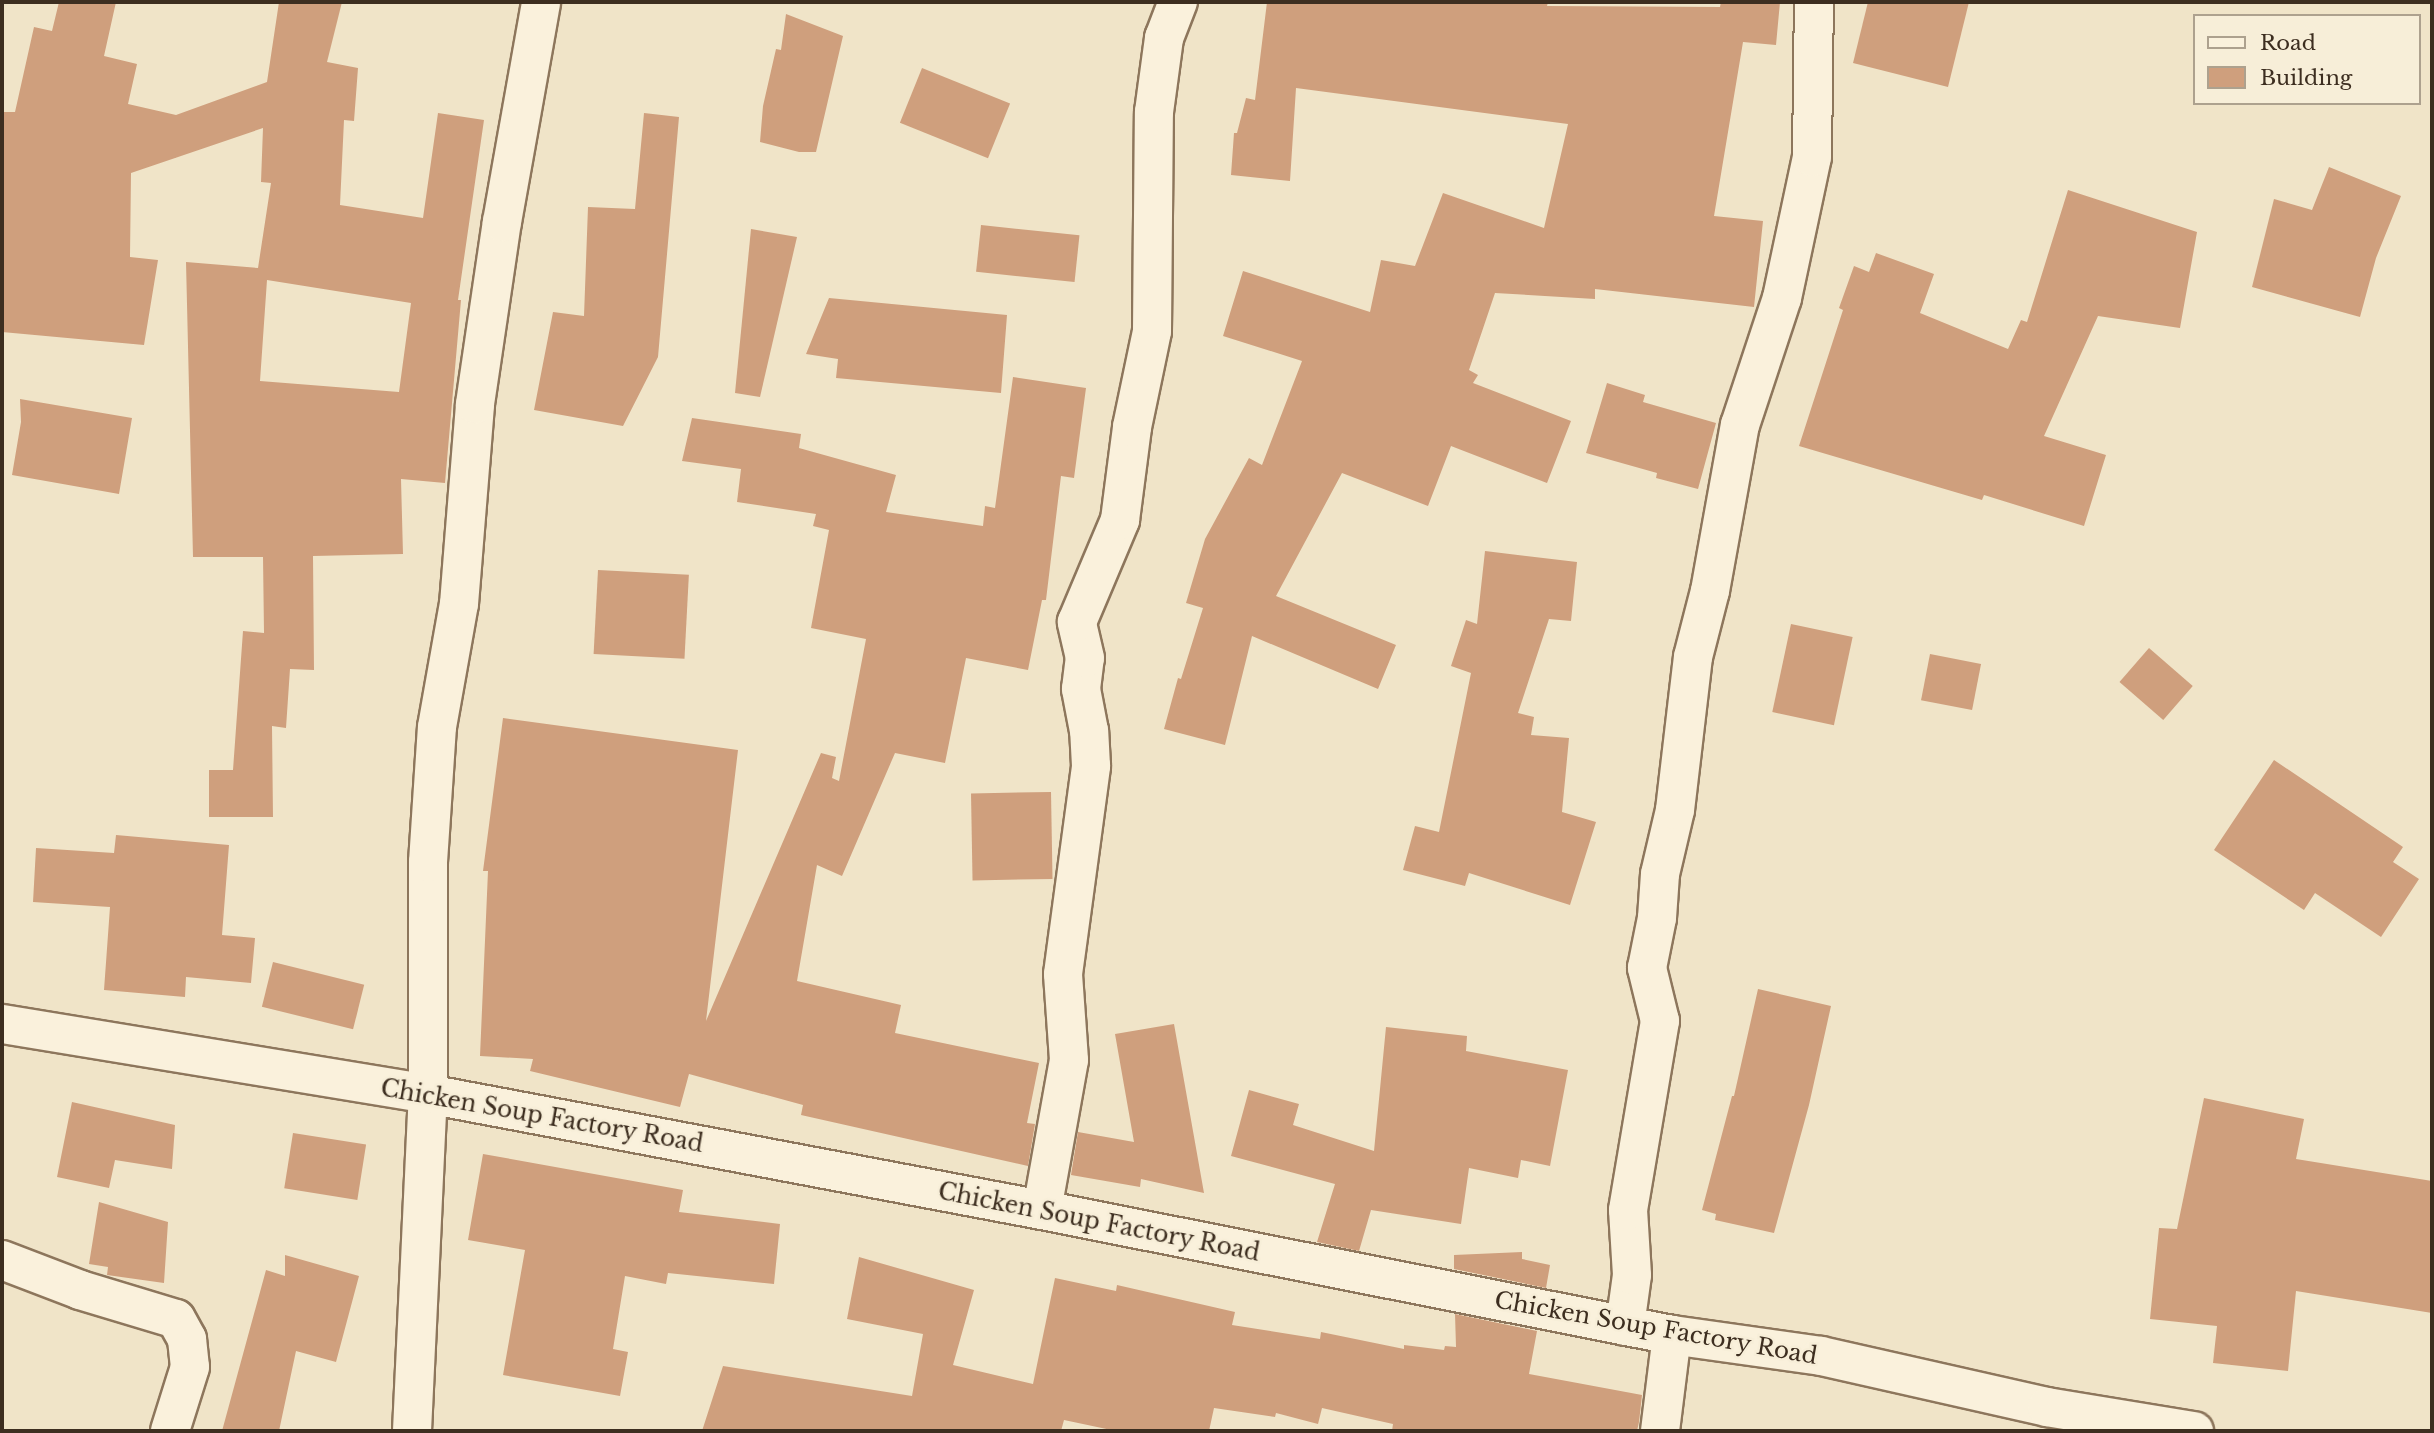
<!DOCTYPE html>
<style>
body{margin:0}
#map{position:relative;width:2434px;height:1433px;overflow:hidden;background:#f0e4c8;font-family:"Libre Baskerville",serif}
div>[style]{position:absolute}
.building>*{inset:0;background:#cf9f7d;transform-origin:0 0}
.roads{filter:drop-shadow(2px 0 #8d765c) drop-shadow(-2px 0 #8d765c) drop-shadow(0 2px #8d765c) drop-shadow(0 -2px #8d765c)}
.street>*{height:38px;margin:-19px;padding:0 19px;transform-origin:19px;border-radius:19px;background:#faf1dc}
span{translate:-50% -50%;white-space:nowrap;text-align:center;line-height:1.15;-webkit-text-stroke:5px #f7eed8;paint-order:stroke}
.street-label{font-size:23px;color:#3d2e20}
.frame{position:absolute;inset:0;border:4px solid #3d2e20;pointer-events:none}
.legend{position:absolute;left:2193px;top:14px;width:228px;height:91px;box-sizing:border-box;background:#f7eed8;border:2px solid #ada18e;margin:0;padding:9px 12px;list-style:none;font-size:21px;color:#3d2e20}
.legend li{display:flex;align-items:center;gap:14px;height:35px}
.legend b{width:35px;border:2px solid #ada18e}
</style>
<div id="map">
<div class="building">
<div style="clip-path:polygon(evenodd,59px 2px,116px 2px,104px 56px,137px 64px,128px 104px,176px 115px,267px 82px,279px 2px,342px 2px,327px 62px,358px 68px,354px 121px,344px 120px,340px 205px,423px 218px,438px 113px,484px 120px,458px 300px,461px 300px,445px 483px,401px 479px,403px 554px,313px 556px,314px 670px,290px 669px,286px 728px,272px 726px,273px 817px,209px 817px,209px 770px,233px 770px,243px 631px,264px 633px,263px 557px,193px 557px,186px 262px,258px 268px,271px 183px,261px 182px,263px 128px,131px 173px,130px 257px,158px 260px,144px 345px,2px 332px,2px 112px,15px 112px,34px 27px,52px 31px,59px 2px,267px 280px,411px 303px,399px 392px,260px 381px,267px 280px)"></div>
<div style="clip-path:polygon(1267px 2px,1548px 2px,1547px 6px,1720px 7px,1721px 2px,1780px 2px,1776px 45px,1743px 42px,1714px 216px,1763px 221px,1754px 307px,1595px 289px,1595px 299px,1495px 293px,1469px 370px,1478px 375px,1473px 383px,1571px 421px,1547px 483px,1451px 446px,1428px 506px,1342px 473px,1276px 596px,1396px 645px,1378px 689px,1252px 636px,1225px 745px,1164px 729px,1178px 678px,1181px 679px,1203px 608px,1186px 603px,1205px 539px,1249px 458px,1262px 465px,1302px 361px,1223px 336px,1243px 271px,1370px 312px,1381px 260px,1415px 266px,1443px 193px,1544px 228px,1568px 124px,1296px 88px,1290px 181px,1231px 175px,1234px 133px,1237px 133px,1246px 98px,1255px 100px)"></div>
<div style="clip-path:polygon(1868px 2px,1969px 2px,1948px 87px,1853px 63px)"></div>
<div style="clip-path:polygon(786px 14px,843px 36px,816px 152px,799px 152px,760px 142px,763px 106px,776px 49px,781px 50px)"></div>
<div style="left:922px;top:68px;width:95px;height:59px;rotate:22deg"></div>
<div style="clip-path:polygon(644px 113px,679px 117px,658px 357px,623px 426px,534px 410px,553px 312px,584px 316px,588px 207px,635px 209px)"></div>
<div style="clip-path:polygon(2329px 167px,2401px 196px,2376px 258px,2360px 317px,2252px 287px,2274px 199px,2312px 210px)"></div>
<div style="clip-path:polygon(2068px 190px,2197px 232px,2180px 328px,2098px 316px,2044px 436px,2106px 455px,2084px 526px,1984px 495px,1982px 500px,1799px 446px,1843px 310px,1839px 308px,1854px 266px,1869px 272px,1876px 253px,1934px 274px,1920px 313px,2008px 349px,2021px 320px,2027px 322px)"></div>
<div style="left:981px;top:225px;width:99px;height:47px;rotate:6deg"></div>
<div style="clip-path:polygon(751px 229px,797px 237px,760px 397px,735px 393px)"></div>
<div style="clip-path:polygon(829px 298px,1007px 315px,1001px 393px,836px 378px,838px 359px,806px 354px)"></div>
<div style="clip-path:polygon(1013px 377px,1086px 388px,1074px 478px,1061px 476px,1046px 600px,1042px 600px,1028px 670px,966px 658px,945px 763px,895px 753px,842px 876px,817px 865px,797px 981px,901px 1005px,895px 1033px,1039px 1063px,1027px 1123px,1035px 1124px,1028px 1166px,801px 1115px,803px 1105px,689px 1074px,680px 1107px,530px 1071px,533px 1059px,480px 1056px,488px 871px,483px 871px,503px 718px,738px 750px,706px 1021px,821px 753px,836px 757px,832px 778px,839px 781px,866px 639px,811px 628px,829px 530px,813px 526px,816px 514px,737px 502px,741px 469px,682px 461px,692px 418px,801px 434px,799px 448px,896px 475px,886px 512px,983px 526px,985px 506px,995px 508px)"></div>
<div style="clip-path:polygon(1607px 383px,1645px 395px,1643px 402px,1716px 423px,1698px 489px,1656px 478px,1657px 473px,1586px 453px)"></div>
<div style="clip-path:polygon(20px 399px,132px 418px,119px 494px,12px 475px,21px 422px)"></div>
<div style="clip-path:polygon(1485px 551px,1577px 562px,1571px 621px,1549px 619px,1518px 713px,1534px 717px,1531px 735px,1569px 738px,1562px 812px,1596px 822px,1570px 905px,1469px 873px,1465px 886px,1403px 870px,1415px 826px,1439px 832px,1471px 673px,1451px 666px,1466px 620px,1477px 624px)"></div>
<div style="left:598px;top:570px;width:91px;height:84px;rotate:3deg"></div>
<div style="left:1791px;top:624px;width:63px;height:90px;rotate:12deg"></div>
<div style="left:2149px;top:648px;width:58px;height:45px;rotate:41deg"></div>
<div style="left:1930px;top:654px;width:52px;height:47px;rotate:11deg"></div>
<div style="clip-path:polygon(2274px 760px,2403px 847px,2393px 862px,2419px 879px,2381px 937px,2315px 893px,2304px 910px,2214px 850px)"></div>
<div style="left:1051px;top:792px;width:87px;height:80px;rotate:89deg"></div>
<div style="clip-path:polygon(116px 835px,229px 845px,222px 935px,255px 938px,251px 983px,186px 977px,185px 997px,104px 990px,110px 907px,33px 902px,36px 848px,114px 853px)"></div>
<div style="left:273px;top:962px;width:94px;height:46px;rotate:14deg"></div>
<div style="clip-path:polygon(1758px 989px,1831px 1006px,1809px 1105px,1774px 1233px,1715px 1220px,1716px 1214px,1702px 1210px,1732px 1096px,1734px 1096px)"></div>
<div style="clip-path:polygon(1174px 1024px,1204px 1193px,1141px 1179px,1140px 1187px,1071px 1175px,1078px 1132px,1134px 1142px,1115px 1034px)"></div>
<div style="clip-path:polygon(1386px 1027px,1467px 1036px,1466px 1051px,1568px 1070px,1550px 1166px,1521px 1160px,1518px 1178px,1469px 1168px,1461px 1224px,1371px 1210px,1359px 1251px,1317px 1242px,1335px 1184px,1231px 1156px,1249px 1090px,1299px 1104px,1293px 1125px,1374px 1151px)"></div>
<div style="clip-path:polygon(2204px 1098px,2304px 1119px,2296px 1159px,2432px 1181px,2432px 1313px,2296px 1291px,2288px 1371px,2213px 1363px,2217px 1326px,2150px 1319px,2159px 1228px,2177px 1229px)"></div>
<div style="clip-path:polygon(72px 1102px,175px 1125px,172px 1169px,115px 1160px,109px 1188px,57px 1177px)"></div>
<div style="left:293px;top:1133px;width:74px;height:56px;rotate:9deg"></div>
<div style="clip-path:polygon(483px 1154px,683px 1190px,679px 1212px,780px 1224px,774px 1284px,668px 1273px,666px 1284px,625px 1276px,613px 1349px,628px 1352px,620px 1396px,503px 1375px,525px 1250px,468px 1240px)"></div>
<div style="clip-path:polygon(99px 1202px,168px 1222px,164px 1283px,107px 1275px,108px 1267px,89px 1264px)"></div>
<div style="clip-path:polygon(1522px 1252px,1522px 1259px,1550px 1265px,1546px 1288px,1454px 1269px,1454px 1255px)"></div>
<div style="clip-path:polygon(285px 1255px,359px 1276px,336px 1362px,296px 1351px,279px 1431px,222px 1431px,266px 1270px,285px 1276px)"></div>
<div style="clip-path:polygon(859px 1257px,974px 1290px,953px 1365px,1033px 1384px,1055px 1278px,1116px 1291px,1117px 1285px,1235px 1312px,1232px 1325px,1320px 1339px,1321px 1332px,1404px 1349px,1404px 1345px,1444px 1350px,1445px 1346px,1456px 1347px,1455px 1314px,1537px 1331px,1529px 1374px,1642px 1395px,1639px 1422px,1637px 1431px,1392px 1431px,1393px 1424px,1322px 1408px,1318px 1424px,1276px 1413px,1275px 1417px,1214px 1408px,1209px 1431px,1116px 1431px,1064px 1420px,1061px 1431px,702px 1431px,723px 1366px,912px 1396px,923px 1334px,847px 1319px)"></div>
</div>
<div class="roads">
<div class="street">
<div style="left:2px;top:1024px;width:432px;rotate:9.3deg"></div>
<div style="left:428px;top:1094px;width:625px;rotate:10.7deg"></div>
<div style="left:1042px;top:1210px;width:642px;rotate:11.22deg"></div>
<div style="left:1672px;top:1335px;width:150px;rotate:8deg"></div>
<div style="left:1821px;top:1356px;width:232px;rotate:12.7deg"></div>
<div style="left:2047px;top:1407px;width:149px;rotate:9.3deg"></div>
<div style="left:1042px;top:1210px;width:152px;rotate:-79.8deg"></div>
<div style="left:1069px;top:1060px;width:86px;rotate:-94deg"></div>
<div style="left:1063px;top:974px;width:210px;rotate:-82.3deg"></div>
<div style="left:1091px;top:766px;width:35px;rotate:-93deg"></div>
<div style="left:1089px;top:731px;width:43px;rotate:-100.8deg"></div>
<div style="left:1081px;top:689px;width:31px;rotate:-83deg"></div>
<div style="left:1085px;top:658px;width:37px;rotate:-103deg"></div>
<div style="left:1077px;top:622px;width:111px;rotate:-67.1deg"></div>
<div style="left:1120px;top:520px;width:94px;rotate:-82.6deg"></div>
<div style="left:1132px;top:427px;width:98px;rotate:-78.2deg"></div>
<div style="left:1152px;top:331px;width:219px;rotate:-89.5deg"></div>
<div style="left:1154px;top:112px;width:75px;rotate:-82.3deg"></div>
<div style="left:1164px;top:38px;width:39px;rotate:-69deg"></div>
<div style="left:2px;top:1260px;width:84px;rotate:21deg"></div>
<div style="left:80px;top:1290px;width:100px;rotate:16.8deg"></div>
<div style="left:176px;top:1319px;width:23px;rotate:61deg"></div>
<div style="left:187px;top:1339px;width:28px;rotate:84deg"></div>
<div style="left:190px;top:1367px;width:67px;rotate:107.4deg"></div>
<div style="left:1625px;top:1326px;width:51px;rotate:-82.2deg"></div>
<div style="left:1632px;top:1275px;width:65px;rotate:-93.5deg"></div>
<div style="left:1628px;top:1210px;width:192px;rotate:-80.4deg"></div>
<div style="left:1660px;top:1021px;width:55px;rotate:-103.8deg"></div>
<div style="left:1647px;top:968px;width:51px;rotate:-78.7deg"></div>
<div style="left:1657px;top:918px;width:44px;rotate:-86.1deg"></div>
<div style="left:1660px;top:874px;width:66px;rotate:-76.8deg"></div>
<div style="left:1675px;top:810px;width:154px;rotate:-83.3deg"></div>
<div style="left:1693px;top:657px;width:68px;rotate:-75.6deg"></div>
<div style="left:1710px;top:591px;width:169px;rotate:-79.8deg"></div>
<div style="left:1740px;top:425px;width:134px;rotate:-71.7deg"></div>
<div style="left:1782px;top:298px;width:144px;rotate:-78deg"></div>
<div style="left:1812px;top:157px;width:155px;rotate:-89.3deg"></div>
<div style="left:412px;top:1431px;width:337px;rotate:-87.3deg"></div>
<div style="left:428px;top:1094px;width:232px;rotate:-90deg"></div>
<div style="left:428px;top:862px;width:135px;rotate:-86.2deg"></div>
<div style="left:437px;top:727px;width:125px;rotate:-79.9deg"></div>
<div style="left:459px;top:604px;width:201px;rotate:-85.4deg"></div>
<div style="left:475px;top:404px;width:184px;rotate:-81.6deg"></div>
<div style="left:502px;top:222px;width:223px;rotate:-79.9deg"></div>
<div style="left:1660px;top:1431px;width:97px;rotate:-82.9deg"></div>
</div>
</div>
<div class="street-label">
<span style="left:542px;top:1116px;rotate:10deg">Chicken Soup Factory Road</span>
<span style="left:1099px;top:1222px;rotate:11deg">Chicken Soup Factory Road</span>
<span style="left:1656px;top:1328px;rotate:10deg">Chicken Soup Factory Road</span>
</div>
<div class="frame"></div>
<ul class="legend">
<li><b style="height:9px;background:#faf1dc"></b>Road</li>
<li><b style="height:19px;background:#cf9f7d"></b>Building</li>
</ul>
</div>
